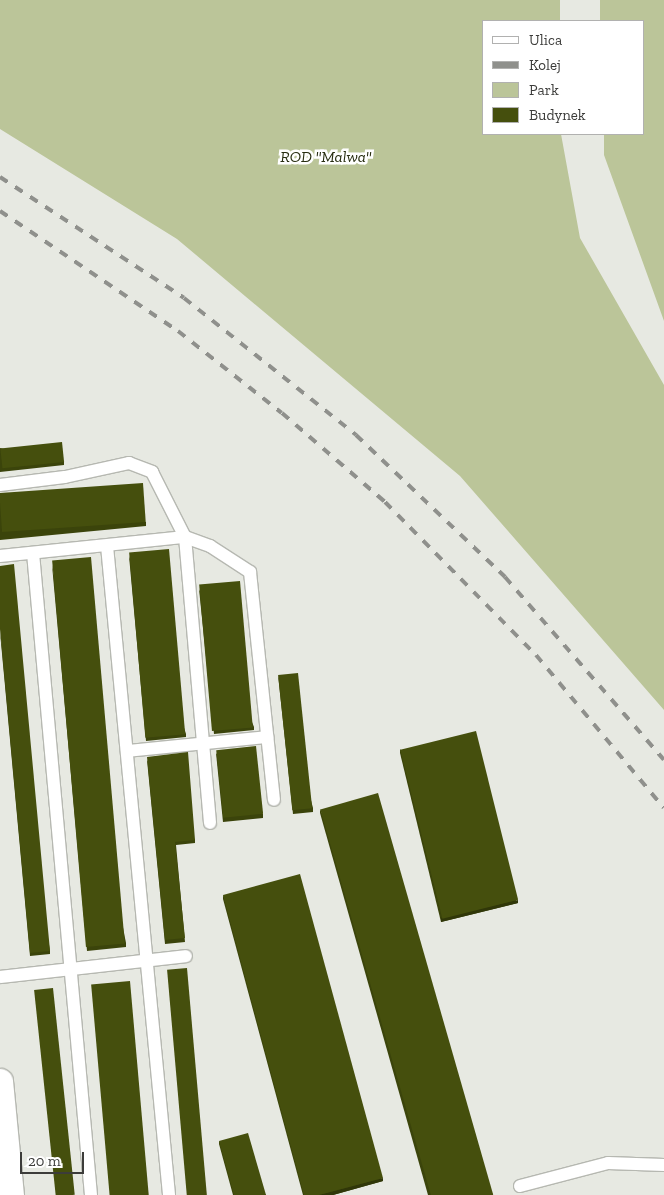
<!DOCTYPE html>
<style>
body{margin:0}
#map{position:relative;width:664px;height:1195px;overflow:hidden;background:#e7e9e2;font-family:"Zilla Slab",serif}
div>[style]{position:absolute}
.green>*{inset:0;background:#bbc599}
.roads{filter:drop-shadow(1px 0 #b6b8b1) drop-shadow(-1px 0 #b6b8b1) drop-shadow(0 1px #b6b8b1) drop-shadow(0 -1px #b6b8b1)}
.lane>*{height:12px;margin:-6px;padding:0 6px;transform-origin:6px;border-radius:6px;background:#fff}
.street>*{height:25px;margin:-12.5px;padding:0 12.5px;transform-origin:12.5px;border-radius:12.5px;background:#fff}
.rail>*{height:4px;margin-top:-2px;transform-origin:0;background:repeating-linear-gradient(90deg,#8f908c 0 9px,transparent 0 18px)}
.wall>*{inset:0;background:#3b440b}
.shaded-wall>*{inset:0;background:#303709}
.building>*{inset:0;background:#454f0d;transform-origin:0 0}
span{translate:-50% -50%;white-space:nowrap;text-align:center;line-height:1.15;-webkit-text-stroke:5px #fff;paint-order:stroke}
.park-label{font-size:16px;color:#272d10;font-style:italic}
.legend{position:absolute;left:482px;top:20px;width:162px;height:115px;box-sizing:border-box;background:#fff;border:1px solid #b1b1b0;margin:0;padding:6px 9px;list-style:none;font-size:15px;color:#3c3c3a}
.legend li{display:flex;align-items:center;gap:10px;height:25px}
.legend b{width:25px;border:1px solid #b1b1b0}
.scale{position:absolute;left:20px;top:1152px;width:64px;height:22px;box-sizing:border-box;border:2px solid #3c3c3a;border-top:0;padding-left:6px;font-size:15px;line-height:18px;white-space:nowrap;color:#3c3c3a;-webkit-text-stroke:4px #fff;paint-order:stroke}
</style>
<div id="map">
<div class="green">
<div style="clip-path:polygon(0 0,560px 0,560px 21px,483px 21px,483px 134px,561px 134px,580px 238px,664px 385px,664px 710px,460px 476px,177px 239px,0 129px)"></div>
<div style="clip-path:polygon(600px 0,664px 0,664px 321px,604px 155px,604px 134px,643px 134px,643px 21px,600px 21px)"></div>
</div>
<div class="roads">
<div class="lane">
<div style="left:0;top:485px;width:65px;rotate:-7deg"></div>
<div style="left:65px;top:477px;width:66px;rotate:-12.3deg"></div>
<div style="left:129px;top:463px;width:25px;rotate:21deg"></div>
<div style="left:152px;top:472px;width:73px;rotate:63.1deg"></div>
<div style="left:185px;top:537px;width:287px;rotate:85deg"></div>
<div style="left:107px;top:546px;width:652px;rotate:84.54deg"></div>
<div style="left:33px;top:553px;width:645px;rotate:84.84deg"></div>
<div style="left:0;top:556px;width:186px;rotate:-5.9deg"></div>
<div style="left:185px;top:537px;width:27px;rotate:20deg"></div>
<div style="left:210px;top:546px;width:48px;rotate:33deg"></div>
<div style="left:250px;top:572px;width:229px;rotate:84deg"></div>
<div style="left:127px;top:751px;width:141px;rotate:-5.7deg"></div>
<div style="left:0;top:977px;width:187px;rotate:-6.4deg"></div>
<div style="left:520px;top:1186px;width:91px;rotate:-14.6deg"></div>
<div style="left:608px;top:1163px;width:56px;rotate:2deg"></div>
</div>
<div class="street">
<div style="left:0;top:1081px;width:115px;rotate:84.5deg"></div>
</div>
</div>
<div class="rail">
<div style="left:0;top:177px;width:220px;rotate:33.3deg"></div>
<div style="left:184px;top:298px;width:220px;rotate:38.5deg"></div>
<div style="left:356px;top:435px;width:206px;rotate:43.6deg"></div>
<div style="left:505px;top:577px;width:242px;rotate:49deg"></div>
<div style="left:0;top:211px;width:215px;rotate:34deg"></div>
<div style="left:178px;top:331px;width:132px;rotate:38.3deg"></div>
<div style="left:282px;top:413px;width:136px;rotate:40.8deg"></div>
<div style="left:385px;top:502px;width:215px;rotate:45.4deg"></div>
<div style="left:536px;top:655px;width:199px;rotate:50.1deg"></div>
</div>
<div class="wall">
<div style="clip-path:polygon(0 448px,64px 462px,64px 465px,0 472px)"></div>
<div style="clip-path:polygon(0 497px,146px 522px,146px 526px,0 540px)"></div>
<div style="clip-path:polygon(129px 556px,186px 734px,186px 737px,146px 741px)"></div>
<div style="clip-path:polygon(52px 565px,126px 943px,126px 947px,87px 951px)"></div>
<div style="clip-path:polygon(199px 589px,254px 727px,254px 730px,214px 734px)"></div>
<div style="clip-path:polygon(0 632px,50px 951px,50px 954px,30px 956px)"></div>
<div style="clip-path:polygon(278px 675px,313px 808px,313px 812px,293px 814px)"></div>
<div style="clip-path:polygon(400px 749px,518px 903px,441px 922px,400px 753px)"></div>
<div style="clip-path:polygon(216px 753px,263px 814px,263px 818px,223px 822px)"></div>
<div style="clip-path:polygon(147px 760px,195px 840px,195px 843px,176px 845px,185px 942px,165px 944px)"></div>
<div style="clip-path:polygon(320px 809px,493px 1195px,428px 1195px,320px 813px)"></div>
<div style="clip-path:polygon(223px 895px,383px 1181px,333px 1195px,303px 1195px,223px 899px)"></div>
<div style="clip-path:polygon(219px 1141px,266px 1195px,233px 1195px,219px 1144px)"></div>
</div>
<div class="shaded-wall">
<div style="clip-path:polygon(518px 900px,518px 903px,441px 922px,441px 918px)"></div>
<div style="clip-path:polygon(383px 1178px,383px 1181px,333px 1195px,319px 1195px)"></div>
</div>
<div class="building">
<div style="left:62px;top:442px;width:20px;height:62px;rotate:84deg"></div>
<div style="left:143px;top:483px;width:39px;height:144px;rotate:86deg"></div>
<div style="left:169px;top:549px;width:186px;height:40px;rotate:85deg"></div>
<div style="left:91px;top:557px;width:388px;height:39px;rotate:85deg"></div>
<div style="clip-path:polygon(14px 564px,50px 951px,30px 953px,0 629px,0 566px)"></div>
<div style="left:240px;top:581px;width:147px;height:41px;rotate:85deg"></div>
<div style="left:298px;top:673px;width:136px;height:20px;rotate:84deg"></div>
<div style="left:476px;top:731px;width:174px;height:78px;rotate:76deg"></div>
<div style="left:256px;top:746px;width:68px;height:40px;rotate:84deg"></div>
<div style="clip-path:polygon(188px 752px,195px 840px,175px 842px,185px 938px,165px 940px,147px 757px)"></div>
<div style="left:378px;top:793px;width:418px;height:60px;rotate:74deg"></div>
<div style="clip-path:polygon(300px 874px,383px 1178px,319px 1195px,304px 1195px,223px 895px)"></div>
<div style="left:187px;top:968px;width:228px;height:20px;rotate:85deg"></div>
<div style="left:130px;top:981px;width:215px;height:39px;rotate:85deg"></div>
<div style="left:53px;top:988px;width:208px;height:19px;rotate:84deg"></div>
<div style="clip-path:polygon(248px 1133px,266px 1195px,234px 1195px,219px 1141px)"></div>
</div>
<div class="park-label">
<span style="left:326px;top:157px">ROD "Malwa"</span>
</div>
<ul class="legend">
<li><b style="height:6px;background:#fff"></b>Ulica</li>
<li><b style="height:6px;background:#8f908c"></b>Kolej</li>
<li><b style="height:14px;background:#bbc599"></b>Park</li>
<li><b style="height:14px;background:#454f0d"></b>Budynek</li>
</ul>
<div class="scale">20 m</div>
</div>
